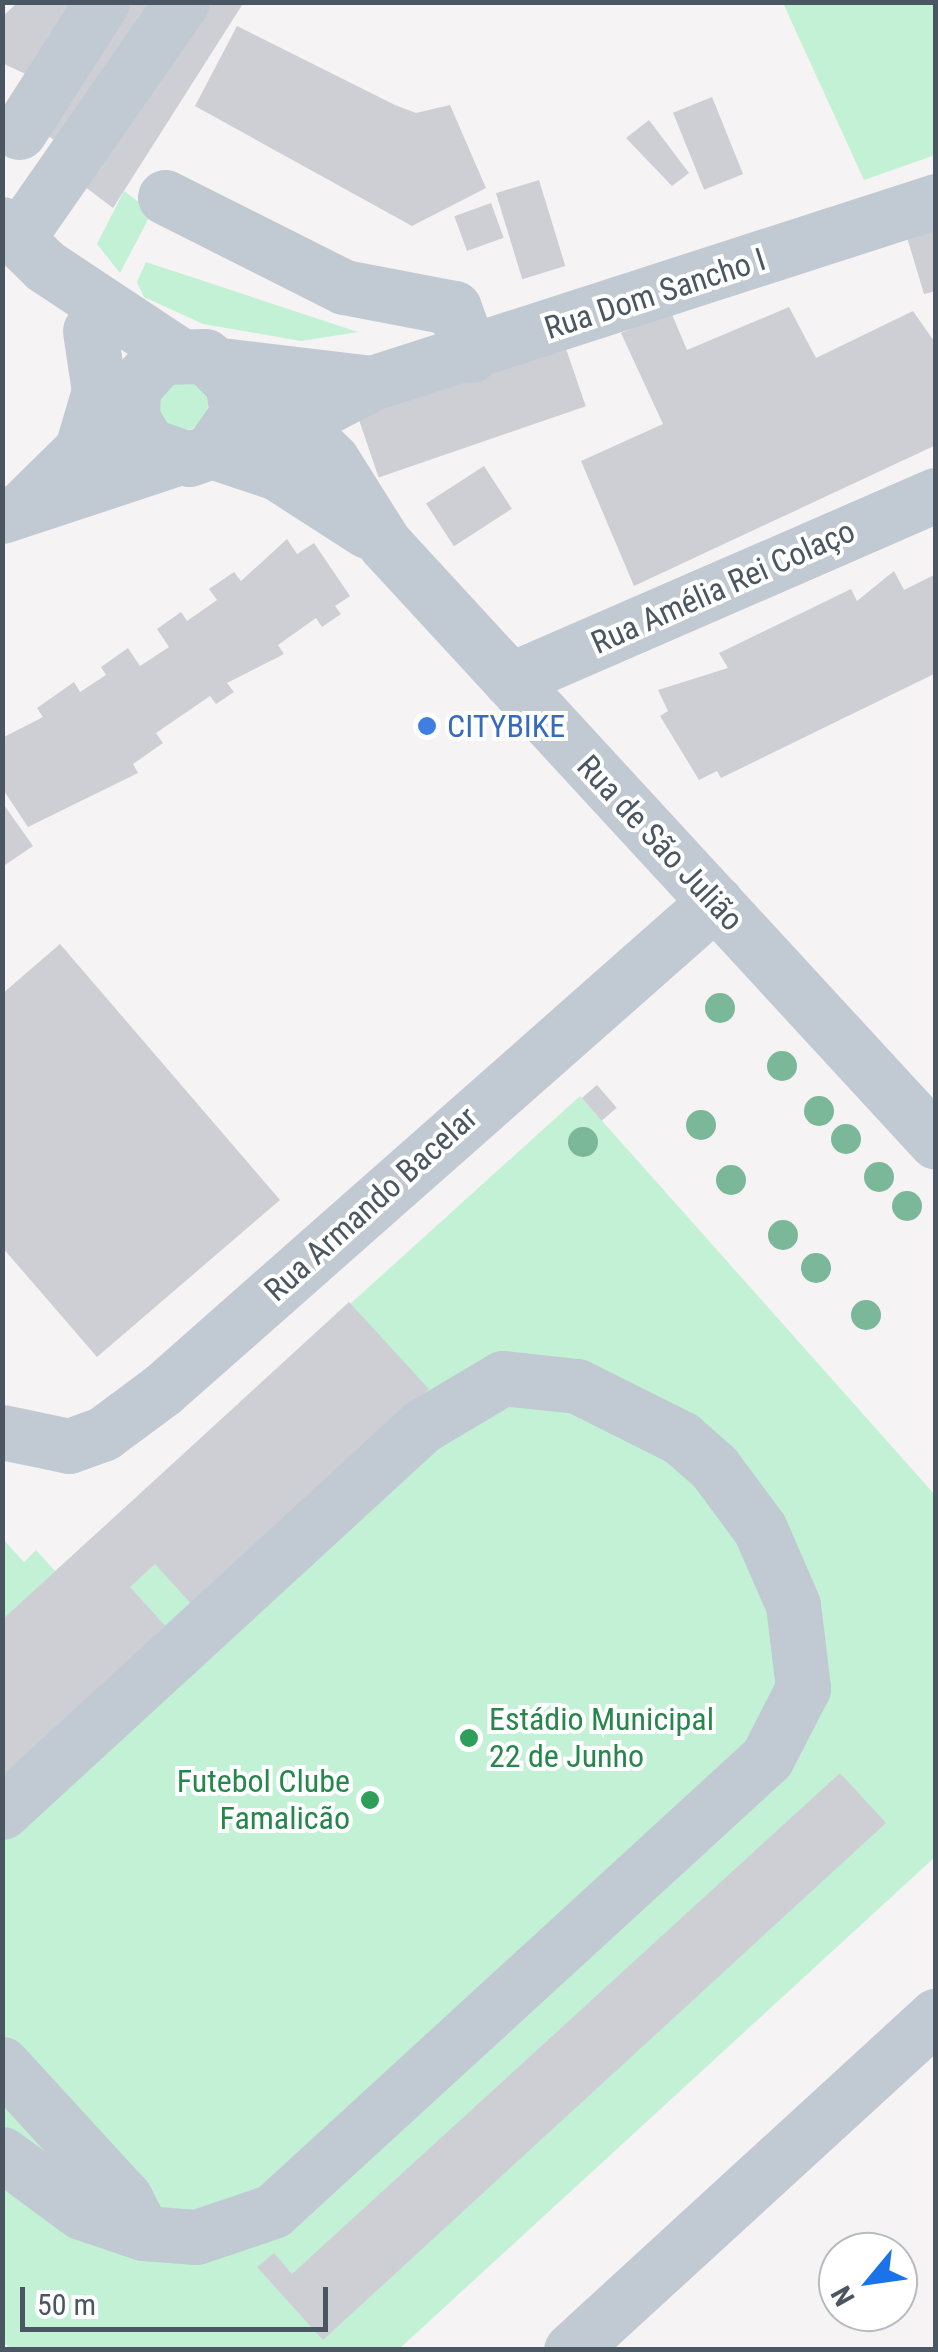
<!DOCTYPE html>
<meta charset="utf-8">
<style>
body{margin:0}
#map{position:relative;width:938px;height:2352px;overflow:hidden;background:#f5f3f3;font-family:"Roboto Condensed",sans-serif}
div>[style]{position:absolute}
.green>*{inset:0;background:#c3f1d5}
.round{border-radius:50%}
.building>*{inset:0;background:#cdcfd5;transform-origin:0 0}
.minor>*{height:55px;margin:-27.5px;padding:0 27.5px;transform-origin:27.5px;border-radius:27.5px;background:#c1cad2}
.trees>*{width:30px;height:30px;margin:-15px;border-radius:50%;background:#7bb799}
.dots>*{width:28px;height:28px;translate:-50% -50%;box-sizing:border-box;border:5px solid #fff;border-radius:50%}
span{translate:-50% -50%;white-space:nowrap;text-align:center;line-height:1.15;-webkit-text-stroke:8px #fff;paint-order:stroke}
.street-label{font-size:32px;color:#4a5661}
.shop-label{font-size:32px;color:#366cbe}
.left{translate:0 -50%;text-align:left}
.leisure-label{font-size:32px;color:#27864d}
.right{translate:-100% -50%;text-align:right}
.frame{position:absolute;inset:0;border:5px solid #4a5661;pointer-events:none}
.north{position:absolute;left:818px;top:2232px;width:100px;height:100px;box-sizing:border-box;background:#fff;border:2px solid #b7bbc0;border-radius:50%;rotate:241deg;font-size:28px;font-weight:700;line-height:40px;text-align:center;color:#4a5661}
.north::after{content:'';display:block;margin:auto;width:35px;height:45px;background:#1a73e8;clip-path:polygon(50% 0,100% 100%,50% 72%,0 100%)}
.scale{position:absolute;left:20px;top:2287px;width:308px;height:45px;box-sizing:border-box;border:5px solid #4a5661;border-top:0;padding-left:12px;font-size:30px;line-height:35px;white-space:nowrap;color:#4a5661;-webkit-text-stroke:8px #fff;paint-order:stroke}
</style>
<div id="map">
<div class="green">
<div style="clip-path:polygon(783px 3px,935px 3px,935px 155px,864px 180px)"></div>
<div style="clip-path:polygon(124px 191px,152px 212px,120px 273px,97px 244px)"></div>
<div style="clip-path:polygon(146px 262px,358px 332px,301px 341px,203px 324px,144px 297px,137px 282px)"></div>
<div class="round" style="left:156px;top:379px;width:52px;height:52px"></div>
<div style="clip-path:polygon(580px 1096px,935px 1495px,935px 1857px,399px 2349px,11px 2349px,2px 2340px,2px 1538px,24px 1562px,36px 1550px,55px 1571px)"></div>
</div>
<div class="building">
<div style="clip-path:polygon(18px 2px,84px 2px,34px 78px,2px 63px,2px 17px)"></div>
<div style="clip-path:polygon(121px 2px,169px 2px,74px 152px,40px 131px)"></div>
<div style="clip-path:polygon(199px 2px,244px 2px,113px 208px,84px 186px)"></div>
<div style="clip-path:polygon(237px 26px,395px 105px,416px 113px,450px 105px,486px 188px,412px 226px,195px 106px)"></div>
<div style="left:712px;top:97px;width:83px;height:42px;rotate:68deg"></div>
<div style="clip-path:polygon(649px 120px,689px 173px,672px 186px,626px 138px)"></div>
<div style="left:539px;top:180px;width:90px;height:45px;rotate:73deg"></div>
<div style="left:491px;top:203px;width:37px;height:39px;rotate:70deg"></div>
<div style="clip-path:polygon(936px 214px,936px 291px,924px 294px,903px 224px)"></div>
<div style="clip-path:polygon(789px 307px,816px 358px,913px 311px,936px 344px,936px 445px,634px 586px,581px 461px,663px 424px,621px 333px,671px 312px,687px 350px)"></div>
<div style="left:563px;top:340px;width:70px;height:219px;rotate:71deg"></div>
<div style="left:484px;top:466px;width:51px;height:69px;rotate:57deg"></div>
<div style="clip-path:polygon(287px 539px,297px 554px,314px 543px,350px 596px,335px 606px,341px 614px,322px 627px,316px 618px,278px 645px,284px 654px,227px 683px,234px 692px,216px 704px,210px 696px,156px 733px,163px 743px,133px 764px,138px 773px,28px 827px,2px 788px,2px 738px,43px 717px,37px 708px,74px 682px,80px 692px,106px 675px,101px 667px,128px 648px,140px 666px,169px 647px,157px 629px,181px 612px,187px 621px,217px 600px,209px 589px,234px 572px,241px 581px)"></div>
<div style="clip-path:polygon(894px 571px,904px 590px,936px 574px,936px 673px,721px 778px,717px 771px,699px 780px,660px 716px,668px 711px,658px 690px,728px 668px,719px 653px,851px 589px,857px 601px)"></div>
<div style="clip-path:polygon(2px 802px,33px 846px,2px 867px)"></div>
<div style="clip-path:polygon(60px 944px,280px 1200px,97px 1357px,2px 1247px,2px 994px)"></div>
<div style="left:597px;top:1085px;width:30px;height:20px;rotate:49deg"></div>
<div style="clip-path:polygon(349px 1302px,429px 1389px,193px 1606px,155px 1564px,130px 1587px,167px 1628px,2px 1779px,2px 1620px)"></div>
<div style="clip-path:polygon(840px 1773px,886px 1823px,323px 2340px,257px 2267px,274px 2253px,292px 2274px)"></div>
</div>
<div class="minor">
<div style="left:19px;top:132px;width:154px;rotate:-57.4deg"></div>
<div style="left:165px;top:197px;width:200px;rotate:26.7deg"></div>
<div style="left:344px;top:287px;width:112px;rotate:10.8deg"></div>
<div style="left:454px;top:308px;width:50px;rotate:70.1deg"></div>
<div style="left:2px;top:224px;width:60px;rotate:44.3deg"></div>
<div style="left:45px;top:266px;width:156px;rotate:33.5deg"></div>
<div style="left:17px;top:239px;width:289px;rotate:-55.2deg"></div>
<div style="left:221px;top:365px;width:152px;rotate:6.8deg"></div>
<div style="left:272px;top:401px;width:84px;rotate:44.5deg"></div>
<div style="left:332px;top:460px;width:99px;rotate:57.8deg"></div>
<div style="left:385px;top:544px;width:813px;rotate:47.34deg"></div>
<div style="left:83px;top:445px;width:56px;rotate:-73.5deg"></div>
<div style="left:99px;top:391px;width:61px;rotate:-98.5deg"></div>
<div style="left:211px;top:451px;width:45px;rotate:-54.9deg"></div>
<div style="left:237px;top:414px;width:31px;rotate:-99deg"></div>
<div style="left:232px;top:383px;width:38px;rotate:-135deg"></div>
<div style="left:205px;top:356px;width:44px;rotate:178.7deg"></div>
<div style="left:161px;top:357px;width:42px;rotate:132.1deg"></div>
<div style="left:133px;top:388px;width:30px;rotate:92deg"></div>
<div style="left:132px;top:418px;width:31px;rotate:59deg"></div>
<div style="left:148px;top:445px;width:43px;rotate:18.9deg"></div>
<div style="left:189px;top:459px;width:116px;rotate:-19.1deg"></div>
<div style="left:299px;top:421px;width:82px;rotate:-27.5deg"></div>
<div style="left:372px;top:383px;width:593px;rotate:-17.88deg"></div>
<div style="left:211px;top:451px;width:70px;rotate:18.4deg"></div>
<div style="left:277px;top:473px;width:107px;rotate:32.8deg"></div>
<div style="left:23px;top:507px;width:150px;rotate:-44.5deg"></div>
<div style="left:2px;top:516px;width:184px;rotate:-18.3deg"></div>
<div style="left:510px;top:680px;width:464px;rotate:-23.5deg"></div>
<div style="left:2px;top:1432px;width:68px;rotate:11.8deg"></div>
<div style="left:69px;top:1446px;width:37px;rotate:-20deg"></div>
<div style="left:104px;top:1433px;width:72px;rotate:-36.6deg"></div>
<div style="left:162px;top:1390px;width:738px;rotate:-41.43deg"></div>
<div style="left:2px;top:1812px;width:570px;rotate:-42.58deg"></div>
<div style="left:422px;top:1426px;width:94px;rotate:-30.7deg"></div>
<div style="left:503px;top:1378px;width:74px;rotate:6.2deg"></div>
<div style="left:577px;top:1386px;width:116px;rotate:26.6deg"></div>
<div style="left:681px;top:1438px;width:44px;rotate:41.3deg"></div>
<div style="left:714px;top:1467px;width:77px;rotate:53.4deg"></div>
<div style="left:760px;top:1529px;width:83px;rotate:66.5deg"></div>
<div style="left:793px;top:1605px;width:84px;rotate:83.1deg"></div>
<div style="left:803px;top:1688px;width:79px;rotate:117.2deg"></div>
<div style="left:767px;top:1758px;width:670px;rotate:137.48deg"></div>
<div style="left:273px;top:2211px;width:81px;rotate:161.3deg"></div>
<div style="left:196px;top:2237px;width:53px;rotate:-175.7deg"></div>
<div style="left:143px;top:2233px;width:65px;rotate:-161.3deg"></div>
<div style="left:81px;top:2212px;width:98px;rotate:-143.7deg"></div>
<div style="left:2px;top:2064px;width:182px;rotate:47.5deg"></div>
<div style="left:125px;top:2198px;width:39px;rotate:63deg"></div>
<div style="left:571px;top:2350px;width:495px;rotate:-42.5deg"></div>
</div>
<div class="trees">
<div style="left:720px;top:1008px"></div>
<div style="left:782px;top:1066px"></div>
<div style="left:819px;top:1111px"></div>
<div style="left:701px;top:1125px"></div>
<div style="left:846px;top:1139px"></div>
<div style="left:583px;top:1142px"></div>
<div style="left:879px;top:1177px"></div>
<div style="left:731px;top:1180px"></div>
<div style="left:907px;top:1206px"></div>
<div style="left:783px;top:1235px"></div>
<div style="left:816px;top:1268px"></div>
<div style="left:866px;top:1315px"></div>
</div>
<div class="dots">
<div style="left:427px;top:726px;background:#3f7fe0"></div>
<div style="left:469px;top:1738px;background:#2e9e5b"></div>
<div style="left:370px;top:1800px;background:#2e9e5b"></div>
</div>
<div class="street-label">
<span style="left:655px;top:294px;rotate:-18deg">Rua Dom Sancho I</span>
<span style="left:723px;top:587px;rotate:-24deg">Rua Amélia Rei Colaço</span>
<span style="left:660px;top:843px;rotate:47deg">Rua de São Julião</span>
<span style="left:371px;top:1204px;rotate:-42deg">Rua Armando Bacelar</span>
</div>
<div class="shop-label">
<span class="left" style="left:447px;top:726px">CITYBIKE</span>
</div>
<div class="leisure-label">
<span class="left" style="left:489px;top:1738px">Estádio Municipal<br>22 de Junho</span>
<span class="right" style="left:350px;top:1800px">Futebol Clube<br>Famalicão</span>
</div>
<div class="frame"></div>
<div class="north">N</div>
<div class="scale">50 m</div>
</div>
